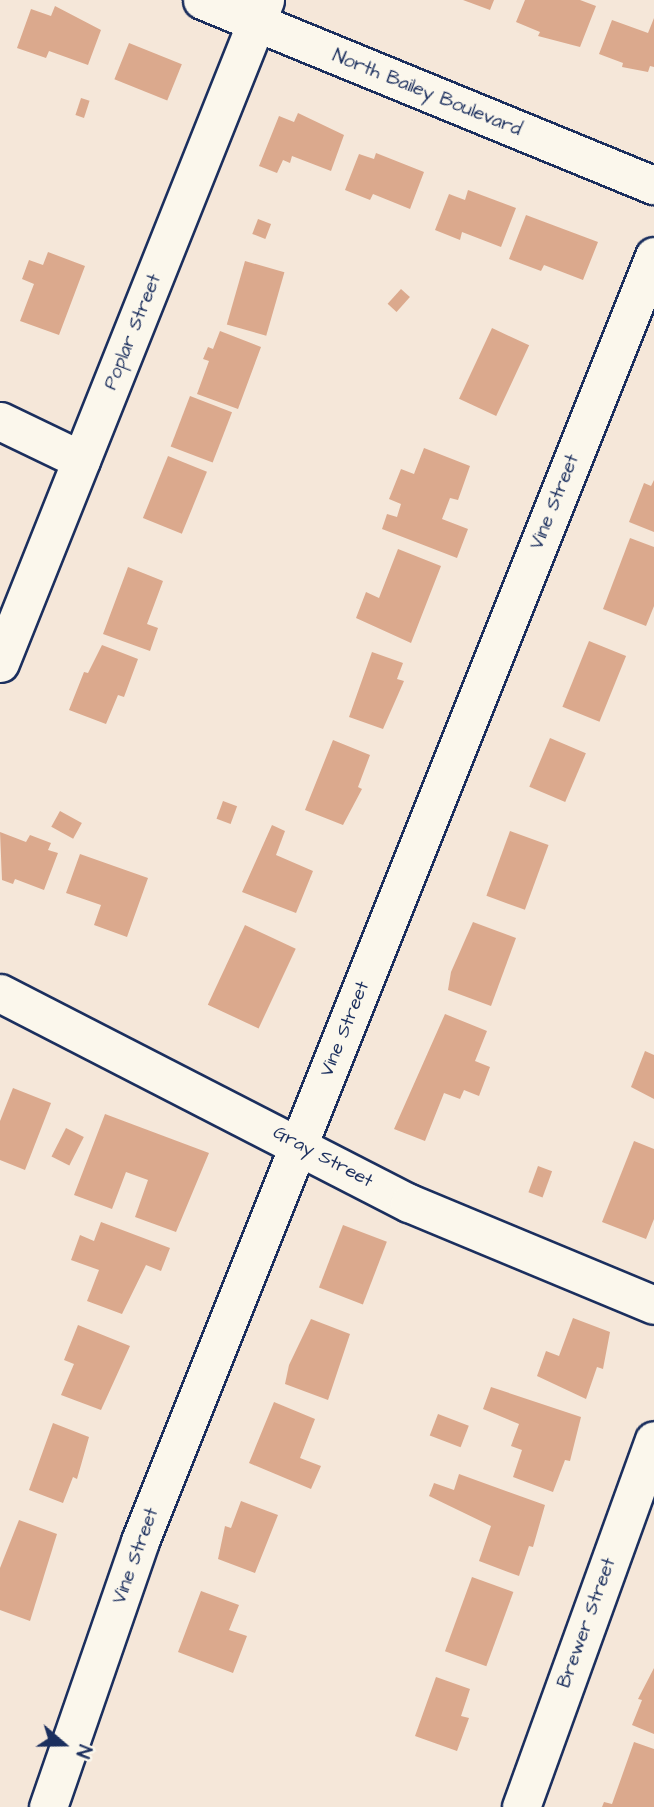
<!DOCTYPE html>
<style>
body{margin:0}
#map{position:relative;width:654px;height:1807px;overflow:hidden;background:#f5e7d9;font-family:"Architects Daughter",sans-serif}
div>[style]{position:absolute}
.building>*{inset:0;background:#dba98d;transform-origin:0 0}
.roads{filter:drop-shadow(2px 0 #1b2f5e) drop-shadow(-2px 0 #1b2f5e) drop-shadow(0 2px #1b2f5e) drop-shadow(0 -2px #1b2f5e)}
.minor>*{height:37px;margin:-18.5px;padding:0 18.5px;transform-origin:18.5px;border-radius:18.5px;background:#fbf7ec}
span{translate:-50% -50%;white-space:nowrap;text-align:center;line-height:1.15;-webkit-text-stroke:5px #fbf7ec;paint-order:stroke}
.street-label{font-size:19px;color:#1b2f5e}
.north{position:absolute;left:28px;top:1709px;width:70px;height:70px;-webkit-text-stroke:5px #fbf7ec;paint-order:stroke;rotate:110deg;font-size:19px;font-weight:700;line-height:28px;text-align:center;color:#1b2f5e}
.north::after{content:'';display:block;margin:auto;width:24px;height:32px;background:#1b2f5e;clip-path:polygon(50% 0,100% 100%,50% 72%,0 100%)}
</style>
<div id="map">
<div class="building">
<div style="clip-path:polygon(463px 0,494px 0,490px 10px)"></div>
<div style="clip-path:polygon(525px 0,580px 0,596px 6px,580px 47px,538px 36px,540px 32px,516px 22px)"></div>
<div style="clip-path:polygon(55px 6px,101px 30px,88px 65px,49px 51px,46px 58px,17px 48px,31px 9px,51px 16px)"></div>
<div style="clip-path:polygon(654px 18px,654px 67px,650px 66px,648px 72px,622px 67px,623px 63px,599px 54px,612px 20px,648px 33px)"></div>
<div style="left:129px;top:43px;width:57px;height:39px;rotate:22deg"></div>
<div style="left:81px;top:98px;width:9px;height:18px;rotate:18deg"></div>
<div style="clip-path:polygon(298px 113px,344px 135px,331px 171px,292px 156px,290px 163px,283px 160px,277px 173px,259px 166px,279px 116px,294px 122px)"></div>
<div style="clip-path:polygon(376px 153px,424px 172px,410px 209px,373px 194px,370px 200px,345px 190px,359px 154px,374px 159px)"></div>
<div style="clip-path:polygon(468px 190px,516px 208px,501px 247px,462px 232px,460px 240px,435px 230px,449px 194px,465px 200px)"></div>
<div style="clip-path:polygon(526px 215px,598px 242px,583px 280px,544px 265px,541px 271px,509px 259px)"></div>
<div style="left:258px;top:219px;width:14px;height:16px;rotate:21deg"></div>
<div style="clip-path:polygon(48px 252px,85px 266px,59px 335px,20px 321px,34px 284px,22px 279px,29px 260px,43px 265px)"></div>
<div style="left:245px;top:261px;width:41px;height:66px;rotate:16deg"></div>
<div style="left:401px;top:289px;width:12px;height:20px;rotate:42deg"></div>
<div style="left:492px;top:328px;width:41px;height:78px;rotate:25deg"></div>
<div style="clip-path:polygon(220px 331px,261px 347px,238px 409px,197px 394px,209px 361px,203px 359px,208px 347px,213px 349px)"></div>
<div style="left:190px;top:396px;width:45px;height:54px;rotate:21deg"></div>
<div style="clip-path:polygon(424px 448px,470px 466px,458px 500px,450px 498px,442px 519px,468px 529px,457px 558px,382px 529px,387px 514px,397px 517px,401px 504px,389px 499px,401px 469px,414px 474px)"></div>
<div style="left:168px;top:456px;width:42px;height:67px;rotate:22deg"></div>
<div style="clip-path:polygon(654px 480px,654px 532px,629px 522px,644px 483px,651px 486px)"></div>
<div style="clip-path:polygon(630px 538px,654px 547px,654px 606px,646px 626px,603px 609px)"></div>
<div style="clip-path:polygon(398px 549px,441px 566px,411px 643px,356px 618px,366px 592px,379px 598px)"></div>
<div style="clip-path:polygon(128px 567px,163px 581px,147px 624px,158px 628px,150px 651px,103px 634px)"></div>
<div style="left:589px;top:641px;width:40px;height:71px;rotate:22deg"></div>
<div style="clip-path:polygon(102px 645px,138px 659px,124px 697px,118px 695px,106px 724px,69px 710px,84px 672px,88px 673px)"></div>
<div style="clip-path:polygon(372px 652px,403px 663px,397px 679px,404px 681px,383px 729px,349px 717px)"></div>
<div style="left:550px;top:738px;width:39px;height:53px;rotate:23deg"></div>
<div style="clip-path:polygon(333px 740px,370px 755px,358px 787px,362px 789px,343px 825px,305px 810px)"></div>
<div style="left:223px;top:801px;width:15px;height:19px;rotate:20deg"></div>
<div style="left:60px;top:811px;width:25px;height:18px;rotate:29deg"></div>
<div style="clip-path:polygon(272px 825px,285px 831px,276px 855px,313px 871px,296px 913px,242px 892px)"></div>
<div style="left:510px;top:831px;width:41px;height:69px;rotate:20deg"></div>
<div style="clip-path:polygon(0 832px,26px 842px,30px 835px,51px 843px,48px 850px,58px 853px,44px 890px,15px 879px,13px 884px,2px 880px)"></div>
<div style="clip-path:polygon(80px 854px,148px 878px,127px 937px,94px 925px,101px 905px,66px 893px)"></div>
<div style="clip-path:polygon(473px 922px,516px 938px,491px 1006px,448px 990px,451px 972px)"></div>
<div style="left:245px;top:925px;width:56px;height:88px;rotate:25deg"></div>
<div style="clip-path:polygon(445px 1014px,487px 1031px,475px 1061px,490px 1067px,479px 1096px,464px 1090px,460px 1099px,444px 1093px,425px 1141px,394px 1129px)"></div>
<div style="clip-path:polygon(645px 1051px,654px 1055px,654px 1099px,631px 1087px)"></div>
<div style="clip-path:polygon(13px 1088px,51px 1103px,25px 1170px,0 1160px,0 1121px)"></div>
<div style="clip-path:polygon(105px 1114px,209px 1153px,176px 1232px,135px 1217px,148px 1180px,126px 1172px,112px 1209px,74px 1195px)"></div>
<div style="left:66px;top:1128px;width:20px;height:32px;rotate:27deg"></div>
<div style="clip-path:polygon(634px 1141px,654px 1149px,654px 1219px,646px 1239px,602px 1222px)"></div>
<div style="left:538px;top:1166px;width:15px;height:28px;rotate:20deg"></div>
<div style="clip-path:polygon(101px 1222px,170px 1248px,161px 1271px,146px 1265px,122px 1314px,87px 1301px,99px 1270px,71px 1260px,80px 1235px,94px 1241px)"></div>
<div style="left:343px;top:1225px;width:47px;height:67px;rotate:21deg"></div>
<div style="clip-path:polygon(573px 1318px,610px 1332px,603px 1369px,597px 1367px,586px 1399px,537px 1376px,546px 1351px,559px 1356px)"></div>
<div style="clip-path:polygon(311px 1319px,350px 1334px,328px 1400px,285px 1384px,289px 1365px)"></div>
<div style="clip-path:polygon(78px 1325px,130px 1346px,101px 1410px,61px 1395px,74px 1364px,64px 1360px)"></div>
<div style="clip-path:polygon(491px 1387px,581px 1417px,570px 1461px,565px 1460px,553px 1492px,513px 1477px,522px 1450px,511px 1446px,519px 1424px,483px 1409px)"></div>
<div style="clip-path:polygon(274px 1402px,315px 1419px,300px 1458px,321px 1466px,311px 1489px,249px 1463px)"></div>
<div style="left:438px;top:1414px;width:33px;height:23px;rotate:21deg"></div>
<div style="clip-path:polygon(53px 1423px,89px 1437px,77px 1479px,73px 1477px,63px 1503px,29px 1490px)"></div>
<div style="clip-path:polygon(459px 1474px,545px 1505px,533px 1547px,529px 1546px,519px 1576px,479px 1561px,491px 1526px,429px 1496px,434px 1483px,454px 1490px)"></div>
<div style="clip-path:polygon(241px 1501px,278px 1515px,255px 1573px,218px 1559px,225px 1526px,231px 1528px)"></div>
<div style="clip-path:polygon(19px 1520px,57px 1534px,30px 1621px,0 1610px,0 1568px)"></div>
<div style="left:472px;top:1577px;width:44px;height:79px;rotate:20deg"></div>
<div style="clip-path:polygon(201px 1591px,239px 1605px,229px 1630px,247px 1636px,233px 1673px,178px 1652px)"></div>
<div style="clip-path:polygon(654px 1668px,654px 1734px,632px 1725px,642px 1700px,638px 1699px)"></div>
<div style="clip-path:polygon(436px 1677px,470px 1689px,461px 1716px,469px 1718px,457px 1751px,415px 1736px)"></div>
<div style="clip-path:polygon(634px 1742px,654px 1749px,654px 1807px,602px 1807px,604px 1802px,612px 1804px)"></div>
</div>
<div class="roads">
<div class="minor">
<div style="left:202px;top:0;width:488px;rotate:22.3deg"></div>
<div style="left:0;top:421px;width:90px;rotate:25.7deg"></div>
<div style="left:0;top:663px;width:714px;rotate:-68.21deg"></div>
<div style="left:0;top:993px;width:460px;rotate:27.2deg"></div>
<div style="left:409px;top:1203px;width:265px;rotate:22.6deg"></div>
<div style="left:48px;top:1807px;width:281px;rotate:-70.9deg"></div>
<div style="left:140px;top:1541px;width:1384px;rotate:-68.2deg"></div>
<div style="left:521px;top:1807px;width:390px;rotate:-70.1deg"></div>
</div>
</div>
<div class="street-label">
<span style="left:427px;top:93px;rotate:22deg">North Bailey Boulevard</span>
<span style="left:133px;top:332px;rotate:-68deg">Poplar Street</span>
<span style="left:555px;top:502px;rotate:-68deg">Vine Street</span>
<span style="left:345px;top:1029px;rotate:-68deg">Vine Street</span>
<span style="left:323px;top:1157px;rotate:28deg">Gray Street</span>
<span style="left:136px;top:1556px;rotate:-70deg">Vine Street</span>
<span style="left:587px;top:1623px;rotate:-70deg">Brewer Street</span>
</div>
<div class="north">N</div>
</div>
